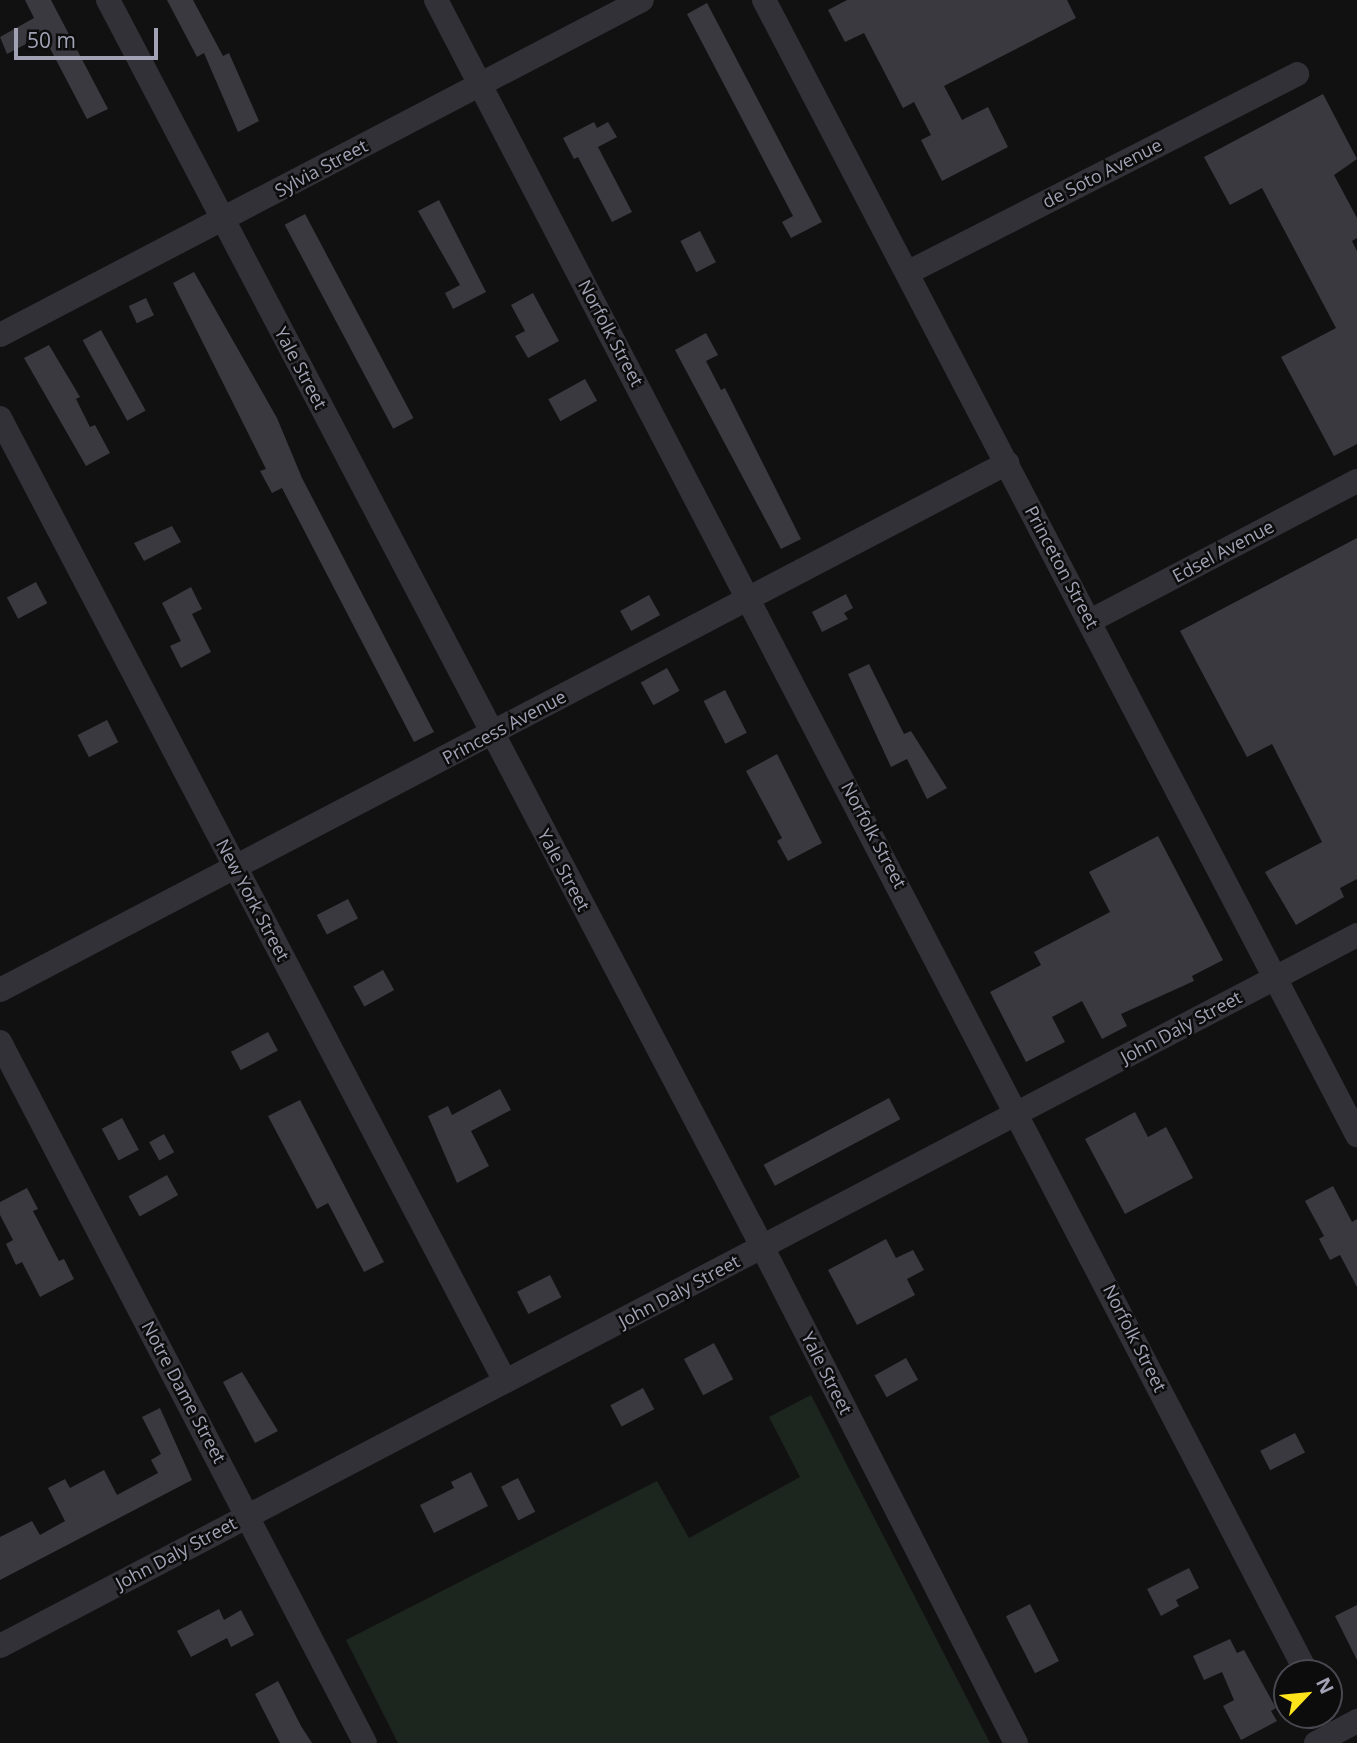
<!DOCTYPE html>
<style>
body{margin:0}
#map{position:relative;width:1357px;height:1743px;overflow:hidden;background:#111112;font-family:"Open Sans",sans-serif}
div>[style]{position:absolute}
.green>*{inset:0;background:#1d251f}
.building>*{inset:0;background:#3a393f;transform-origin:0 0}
.minor>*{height:24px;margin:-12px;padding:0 12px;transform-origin:12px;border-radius:12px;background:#323138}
span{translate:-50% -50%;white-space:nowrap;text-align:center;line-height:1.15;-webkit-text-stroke:5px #0c0c0d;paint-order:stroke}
.street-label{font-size:18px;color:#a1a2b4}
.north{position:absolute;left:1273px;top:1659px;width:70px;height:70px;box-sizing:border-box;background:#0c0c0d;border:2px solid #484850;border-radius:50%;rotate:64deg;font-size:19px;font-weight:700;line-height:28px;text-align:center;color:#a1a2b4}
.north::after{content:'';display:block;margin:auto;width:24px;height:32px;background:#ffe41c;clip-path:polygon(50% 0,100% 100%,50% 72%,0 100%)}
.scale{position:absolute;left:14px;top:28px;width:144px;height:32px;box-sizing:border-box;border:4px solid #a1a2b4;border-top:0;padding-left:9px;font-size:21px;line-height:24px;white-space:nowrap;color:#a1a2b4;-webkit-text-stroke:5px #0c0c0d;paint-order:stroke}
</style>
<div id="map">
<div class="green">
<div style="clip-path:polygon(811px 1395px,990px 1743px,398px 1743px,346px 1640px,657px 1481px,689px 1538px,800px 1477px,769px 1417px)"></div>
</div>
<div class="building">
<div style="clip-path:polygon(25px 0,51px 0,108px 109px,87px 119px,43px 35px,7px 54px,0 37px,34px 18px)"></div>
<div style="clip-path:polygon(167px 0,193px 0,223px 56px,229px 53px,259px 121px,238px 132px,204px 53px,197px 57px)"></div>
<div style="clip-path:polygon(847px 0,1067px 0,1076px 18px,944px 86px,962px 120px,988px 107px,1008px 147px,942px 181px,921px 140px,931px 135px,914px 102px,903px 108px,864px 33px,845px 42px,828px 10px)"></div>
<div style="clip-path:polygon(707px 3px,822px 222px,791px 238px,782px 222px,793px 216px,687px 14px)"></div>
<div style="clip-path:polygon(1323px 94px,1357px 159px,1334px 175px,1357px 218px,1357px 238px,1352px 241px,1357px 251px,1357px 444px,1334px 456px,1281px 357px,1336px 328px,1262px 188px,1230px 205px,1204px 157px)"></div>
<div style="clip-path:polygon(594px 122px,597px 128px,608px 122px,617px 137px,598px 147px,632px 212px,612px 222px,578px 157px,574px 159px,563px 138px)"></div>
<div style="clip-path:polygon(439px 200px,486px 292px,453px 309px,445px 293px,460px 285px,418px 211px)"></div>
<div style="left:305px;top:214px;width:231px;height:23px;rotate:62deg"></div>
<div style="left:700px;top:231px;width:35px;height:22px;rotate:63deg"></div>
<div style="clip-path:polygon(194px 272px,277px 418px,302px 478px,434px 732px,414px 742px,282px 488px,272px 493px,260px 471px,266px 469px,173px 283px)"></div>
<div style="clip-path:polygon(533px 293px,559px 341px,528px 358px,515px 336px,525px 331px,511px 305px)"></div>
<div style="left:146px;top:298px;width:19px;height:19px;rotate:65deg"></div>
<div style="left:101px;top:330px;width:92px;height:21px;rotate:61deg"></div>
<div style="clip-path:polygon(706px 333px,718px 355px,706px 361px,721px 390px,725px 388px,801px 539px,781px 549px,675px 350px)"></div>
<div style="clip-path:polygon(49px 345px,80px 397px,76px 399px,90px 427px,95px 425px,110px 453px,86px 466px,24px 358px)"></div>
<div style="left:585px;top:379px;width:25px;height:42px;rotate:61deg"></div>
<div style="clip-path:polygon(172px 526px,181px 542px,144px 561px,134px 543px)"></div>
<div style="clip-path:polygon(1357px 538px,1357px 879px,1340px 888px,1344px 897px,1296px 925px,1265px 872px,1322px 842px,1272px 744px,1247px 757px,1180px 631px)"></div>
<div style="left:36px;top:582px;width:24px;height:33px;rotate:62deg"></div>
<div style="clip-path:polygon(191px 587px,202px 609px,192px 614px,211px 652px,181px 668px,170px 646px,181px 641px,162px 603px)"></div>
<div style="clip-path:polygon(846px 594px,853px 608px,844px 613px,848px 619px,822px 632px,812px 612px)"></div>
<div style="left:649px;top:595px;width:23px;height:33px;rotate:61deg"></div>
<div style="clip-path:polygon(869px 664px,904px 734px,911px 731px,947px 788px,927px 799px,907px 759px,891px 767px,848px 674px)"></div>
<div style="left:667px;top:668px;width:26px;height:30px;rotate:61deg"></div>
<div style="left:725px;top:690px;width:48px;height:24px;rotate:63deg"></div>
<div style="left:107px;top:720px;width:25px;height:33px;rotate:63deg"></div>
<div style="clip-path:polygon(777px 754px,822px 843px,788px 861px,777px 841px,782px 838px,746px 771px)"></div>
<div style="clip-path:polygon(1158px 836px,1223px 960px,1192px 976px,1194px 981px,1121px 1014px,1127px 1026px,1102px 1039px,1082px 1001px,1052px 1017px,1065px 1042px,1026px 1062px,990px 992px,1041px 965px,1034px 952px,1110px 912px,1089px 872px)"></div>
<div style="left:348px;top:899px;width:22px;height:35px;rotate:63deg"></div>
<div style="left:383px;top:970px;width:23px;height:34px;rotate:61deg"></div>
<div style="left:268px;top:1032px;width:21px;height:42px;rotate:62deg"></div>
<div style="clip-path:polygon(500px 1089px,511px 1110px,471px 1131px,489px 1166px,457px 1183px,428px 1116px,448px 1106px,452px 1115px)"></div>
<div style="left:889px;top:1098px;width:24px;height:142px;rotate:62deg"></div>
<div style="clip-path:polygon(300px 1100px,384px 1262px,364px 1272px,328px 1203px,317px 1209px,268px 1116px)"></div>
<div style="clip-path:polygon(1135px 1112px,1148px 1137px,1166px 1127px,1193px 1178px,1125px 1214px,1085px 1139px)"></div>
<div style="left:122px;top:1118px;width:36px;height:23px;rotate:62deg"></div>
<div style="left:164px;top:1134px;width:21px;height:17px;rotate:61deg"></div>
<div style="left:167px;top:1175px;width:23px;height:44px;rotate:61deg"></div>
<div style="clip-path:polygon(1333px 1186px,1352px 1222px,1357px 1219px,1357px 1287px,1340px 1255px,1330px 1260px,1319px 1239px,1324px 1236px,1305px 1201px)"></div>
<div style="clip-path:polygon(27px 1188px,38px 1209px,33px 1211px,59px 1261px,64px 1259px,74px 1279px,40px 1297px,22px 1262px,16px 1265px,6px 1244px,13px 1240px,0 1215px,0 1202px)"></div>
<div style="clip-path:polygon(886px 1239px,896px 1258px,913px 1250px,924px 1270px,907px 1279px,915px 1295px,857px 1325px,828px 1270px)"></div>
<div style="left:550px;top:1275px;width:25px;height:37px;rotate:63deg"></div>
<div style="left:714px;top:1343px;width:41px;height:34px;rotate:62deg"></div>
<div style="left:906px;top:1358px;width:25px;height:36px;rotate:61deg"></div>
<div style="clip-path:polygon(242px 1372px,278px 1431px,255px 1443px,223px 1382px)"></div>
<div style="left:643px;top:1388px;width:24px;height:37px;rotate:62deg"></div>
<div style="clip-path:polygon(160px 1408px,192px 1480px,0 1580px,0 1537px,32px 1521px,40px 1535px,65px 1521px,48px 1488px,65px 1479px,70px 1488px,104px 1470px,117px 1495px,158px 1473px,151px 1460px,161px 1454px,142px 1417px)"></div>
<div style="left:1295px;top:1433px;width:22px;height:39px;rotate:63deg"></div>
<div style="clip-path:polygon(471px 1472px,488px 1506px,434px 1533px,420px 1505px,454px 1488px,451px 1482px)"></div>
<div style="left:518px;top:1478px;width:38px;height:19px;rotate:63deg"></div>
<div style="clip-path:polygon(1189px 1568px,1199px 1588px,1176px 1600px,1179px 1606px,1161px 1616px,1147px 1589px)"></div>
<div style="left:1030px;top:1604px;width:64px;height:27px;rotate:63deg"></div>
<div style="clip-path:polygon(1357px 1605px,1357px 1660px,1335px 1616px)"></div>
<div style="clip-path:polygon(219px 1609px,224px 1620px,241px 1610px,254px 1635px,231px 1647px,227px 1638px,191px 1657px,177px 1631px)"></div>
<div style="clip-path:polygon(1230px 1639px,1237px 1653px,1244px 1650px,1276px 1708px,1271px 1711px,1277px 1721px,1241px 1740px,1223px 1706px,1234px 1700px,1222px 1672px,1204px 1680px,1193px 1656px)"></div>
<div style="clip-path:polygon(278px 1681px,301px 1726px,312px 1743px,280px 1743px,255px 1694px)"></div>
</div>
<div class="minor">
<div style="left:108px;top:0;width:1384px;rotate:62.31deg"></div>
<div style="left:751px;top:1225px;width:582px;rotate:62.91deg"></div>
<div style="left:436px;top:0;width:1886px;rotate:62.5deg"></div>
<div style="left:764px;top:0;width:1281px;rotate:62.41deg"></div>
<div style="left:907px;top:273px;width:438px;rotate:-27deg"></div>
<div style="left:0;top:335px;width:724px;rotate:-27.56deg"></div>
<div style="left:0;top:418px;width:1087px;rotate:62.33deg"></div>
<div style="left:1090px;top:621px;width:301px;rotate:-27.7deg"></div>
<div style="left:0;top:990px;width:1137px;rotate:-27.62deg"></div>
<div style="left:0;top:1042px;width:790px;rotate:62.49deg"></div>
<div style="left:0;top:1646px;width:1532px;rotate:-27.65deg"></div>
<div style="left:1316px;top:1743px;width:47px;rotate:-28.2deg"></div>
</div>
<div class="street-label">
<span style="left:321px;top:168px;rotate:-28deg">Sylvia Street</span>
<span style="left:1102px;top:173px;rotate:-27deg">de Soto Avenue</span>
<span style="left:611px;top:333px;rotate:62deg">Norfolk Street</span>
<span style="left:301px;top:368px;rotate:62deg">Yale Street</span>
<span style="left:1223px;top:551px;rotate:-28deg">Edsel Avenue</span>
<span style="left:1062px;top:567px;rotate:62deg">Princeton Street</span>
<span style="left:504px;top:727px;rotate:-28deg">Princess Avenue</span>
<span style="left:874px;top:835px;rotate:62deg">Norfolk Street</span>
<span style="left:564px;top:870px;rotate:62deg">Yale Street</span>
<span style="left:253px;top:900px;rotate:62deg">New York Street</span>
<span style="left:1181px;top:1027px;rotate:-28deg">John Daly Street</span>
<span style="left:679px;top:1291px;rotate:-28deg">John Daly Street</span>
<span style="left:1135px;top:1338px;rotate:63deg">Norfolk Street</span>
<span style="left:827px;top:1373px;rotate:63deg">Yale Street</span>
<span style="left:184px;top:1392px;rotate:62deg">Notre Dame Street</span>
<span style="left:176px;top:1553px;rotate:-28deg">John Daly Street</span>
</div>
<div class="north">N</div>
<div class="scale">50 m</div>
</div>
